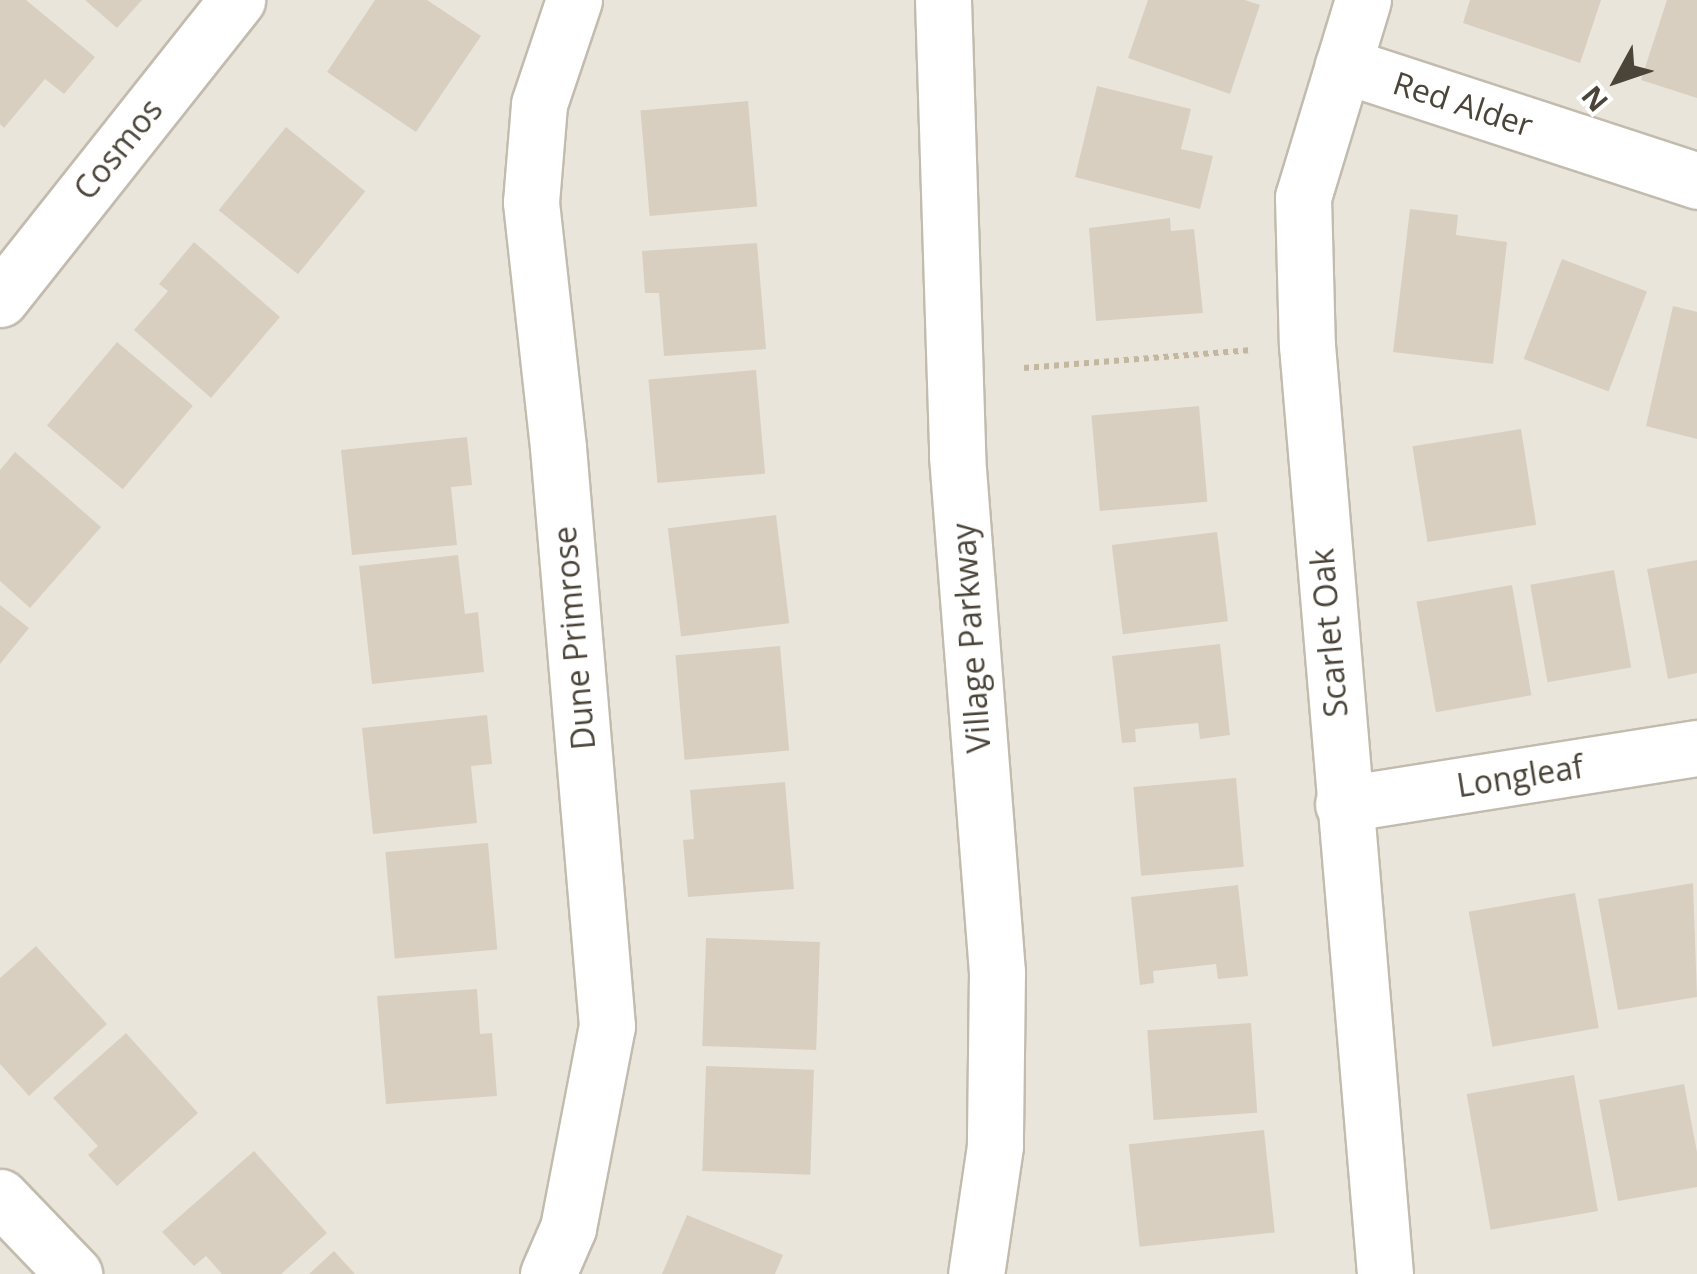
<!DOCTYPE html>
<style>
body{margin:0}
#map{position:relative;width:1697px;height:1274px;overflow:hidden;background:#f6f3ec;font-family:"Open Sans",sans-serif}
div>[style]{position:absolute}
.residential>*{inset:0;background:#eae5da;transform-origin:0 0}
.building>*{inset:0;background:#d8cfc1;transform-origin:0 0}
.path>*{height:6px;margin-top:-3px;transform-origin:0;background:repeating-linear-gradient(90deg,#c4b79f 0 5px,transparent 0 10px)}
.roads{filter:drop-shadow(2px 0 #c2bbae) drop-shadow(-2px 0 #c2bbae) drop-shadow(0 2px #c2bbae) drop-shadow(0 -2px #c2bbae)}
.minor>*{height:55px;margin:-27.5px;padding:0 27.5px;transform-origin:27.5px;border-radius:27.5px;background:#fff}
span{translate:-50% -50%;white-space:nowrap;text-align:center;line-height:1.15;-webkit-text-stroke:8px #fff;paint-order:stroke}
.street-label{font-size:32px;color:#4b4439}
.north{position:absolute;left:1567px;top:30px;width:100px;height:100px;-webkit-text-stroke:8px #fff;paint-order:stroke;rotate:230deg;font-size:28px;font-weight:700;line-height:40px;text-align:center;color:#4b4439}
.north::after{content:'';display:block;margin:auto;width:35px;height:45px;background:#4b4439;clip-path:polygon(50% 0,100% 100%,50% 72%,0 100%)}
</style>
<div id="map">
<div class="residential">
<div style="left:0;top:0;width:1697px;height:1274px"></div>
</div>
<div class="building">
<div style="clip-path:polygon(0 0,26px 0,95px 57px,64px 94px,45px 79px,4px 128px,0 124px)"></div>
<div style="clip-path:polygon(85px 0,142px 0,117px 28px)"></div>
<div style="clip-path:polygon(375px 0,427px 0,481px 36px,416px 132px,327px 72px)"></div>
<div style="clip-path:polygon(1148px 0,1245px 0,1260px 5px,1230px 94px,1128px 58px)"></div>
<div style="clip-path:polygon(1470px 0,1601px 0,1580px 63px,1463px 23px)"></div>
<div style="clip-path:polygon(1667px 0,1697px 0,1697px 98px,1641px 80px)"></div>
<div style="clip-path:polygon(1097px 86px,1191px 109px,1181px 149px,1213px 156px,1200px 209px,1075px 177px)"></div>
<div style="left:748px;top:101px;width:106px;height:108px;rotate:85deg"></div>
<div style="left:286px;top:127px;width:102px;height:107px;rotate:39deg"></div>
<div style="clip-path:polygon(1410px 209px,1458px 215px,1456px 235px,1507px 242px,1493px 364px,1393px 352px)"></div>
<div style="clip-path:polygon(1170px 218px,1171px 231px,1194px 229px,1203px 313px,1096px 321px,1089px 228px)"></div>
<div style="clip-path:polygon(194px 242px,280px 317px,211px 398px,134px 330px,168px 291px,159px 284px)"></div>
<div style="clip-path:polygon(757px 243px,766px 349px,664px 356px,659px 293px,645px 293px,642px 251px)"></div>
<div style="left:1562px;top:259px;width:91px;height:107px;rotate:21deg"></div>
<div style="clip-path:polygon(1673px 306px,1697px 312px,1697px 439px,1646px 426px)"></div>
<div style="left:117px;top:342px;width:99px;height:109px;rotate:40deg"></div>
<div style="left:756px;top:370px;width:104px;height:108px;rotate:85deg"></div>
<div style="left:1199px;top:406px;width:96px;height:108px;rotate:85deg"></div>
<div style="left:1521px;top:429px;width:97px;height:110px;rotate:81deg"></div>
<div style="clip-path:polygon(467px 437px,472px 485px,451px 487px,457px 545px,352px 555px,341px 450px)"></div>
<div style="clip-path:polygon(15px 452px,101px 527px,30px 608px,0 581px,0 470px)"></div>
<div style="left:776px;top:515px;width:109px;height:109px;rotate:83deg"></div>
<div style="left:1217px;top:532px;width:90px;height:106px;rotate:83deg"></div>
<div style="clip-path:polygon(458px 555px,465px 614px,478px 612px,484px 672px,372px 684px,359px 566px)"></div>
<div style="clip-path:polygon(1697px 560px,1697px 673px,1668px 679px,1647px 569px)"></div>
<div style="left:1614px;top:570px;width:99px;height:85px;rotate:80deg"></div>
<div style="left:1512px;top:585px;width:112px;height:97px;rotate:80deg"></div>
<div style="clip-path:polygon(0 605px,29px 628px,0 664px)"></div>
<div style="clip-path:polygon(1220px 644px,1230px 735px,1200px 739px,1198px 723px,1135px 729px,1136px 742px,1122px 743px,1112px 656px)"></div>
<div style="left:780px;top:646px;width:105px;height:105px;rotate:85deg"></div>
<div style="clip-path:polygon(487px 715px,492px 764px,471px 766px,477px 823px,373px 834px,362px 728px)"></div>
<div style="left:1236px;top:778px;width:89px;height:103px;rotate:85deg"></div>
<div style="clip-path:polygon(785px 782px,794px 889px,688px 897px,683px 840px,694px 839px,690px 790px)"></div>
<div style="left:488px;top:843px;width:107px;height:103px;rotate:85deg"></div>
<div style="clip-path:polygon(1693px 883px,1697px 997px,1618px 1010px,1598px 899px)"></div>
<div style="clip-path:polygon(1238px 885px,1248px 976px,1218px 979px,1216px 964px,1153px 971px,1154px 983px,1140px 985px,1131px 897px)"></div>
<div style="left:1575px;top:893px;width:137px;height:108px;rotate:80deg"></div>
<div style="left:706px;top:938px;width:114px;height:108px;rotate:2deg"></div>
<div style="clip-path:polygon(36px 946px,107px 1024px,29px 1096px,0 1064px,0 978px)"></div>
<div style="clip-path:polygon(477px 989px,480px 1034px,492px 1033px,497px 1096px,386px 1104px,377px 996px)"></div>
<div style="left:1251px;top:1023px;width:90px;height:104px;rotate:86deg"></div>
<div style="clip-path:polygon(126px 1033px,198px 1113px,117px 1186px,88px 1155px,98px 1146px,53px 1098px)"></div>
<div style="left:706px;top:1066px;width:108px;height:105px;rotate:2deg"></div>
<div style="left:1574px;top:1075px;width:138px;height:109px;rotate:80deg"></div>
<div style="clip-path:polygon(1684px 1084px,1697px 1152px,1697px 1187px,1618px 1201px,1599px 1100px)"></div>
<div style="left:1264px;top:1130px;width:103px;height:136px;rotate:84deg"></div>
<div style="clip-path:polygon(254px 1151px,327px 1233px,281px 1274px,222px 1274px,206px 1256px,194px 1266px,162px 1232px)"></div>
<div style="clip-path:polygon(687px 1215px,783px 1255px,775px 1274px,662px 1274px)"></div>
<div style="clip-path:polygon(334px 1251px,355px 1274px,309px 1274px)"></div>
</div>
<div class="path">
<div style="left:1024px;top:368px;width:229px;rotate:-4.5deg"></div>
</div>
<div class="roads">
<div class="minor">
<div style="left:943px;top:0;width:456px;rotate:88.2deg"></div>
<div style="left:957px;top:456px;width:518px;rotate:85.57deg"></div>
<div style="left:997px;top:972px;width:174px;rotate:90.7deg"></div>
<div style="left:995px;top:1146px;width:129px;rotate:98.4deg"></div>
<div style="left:1363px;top:0;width:206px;rotate:106.9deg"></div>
<div style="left:1303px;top:197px;width:148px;rotate:88.5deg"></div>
<div style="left:1307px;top:345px;width:932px;rotate:85.2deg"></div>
<div style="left:1343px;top:65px;width:373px;rotate:18.1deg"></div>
<div style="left:0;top:299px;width:382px;rotate:-51.6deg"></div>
<div style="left:1343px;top:804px;width:358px;rotate:-9deg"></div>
<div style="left:0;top:1197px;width:107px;rotate:46.1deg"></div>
<div style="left:548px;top:1274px;width:50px;rotate:-66.5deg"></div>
<div style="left:568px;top:1228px;width:206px;rotate:-79.1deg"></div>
<div style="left:607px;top:1026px;width:581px;rotate:-94.84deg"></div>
<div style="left:558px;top:447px;width:246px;rotate:-96.3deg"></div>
<div style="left:531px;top:202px;width:98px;rotate:-85.3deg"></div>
<div style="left:539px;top:104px;width:110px;rotate:-71.4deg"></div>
</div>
</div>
<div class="street-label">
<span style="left:1463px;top:104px;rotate:18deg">Red Alder</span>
<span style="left:118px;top:149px;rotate:-51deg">Cosmos</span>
<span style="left:1329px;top:633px;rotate:-95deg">Scarlet Oak</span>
<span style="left:574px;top:638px;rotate:-95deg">Dune Primrose</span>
<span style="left:971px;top:638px;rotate:-94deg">Village Parkway</span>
<span style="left:1520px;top:776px;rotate:-9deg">Longleaf</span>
</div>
<div class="north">N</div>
</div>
